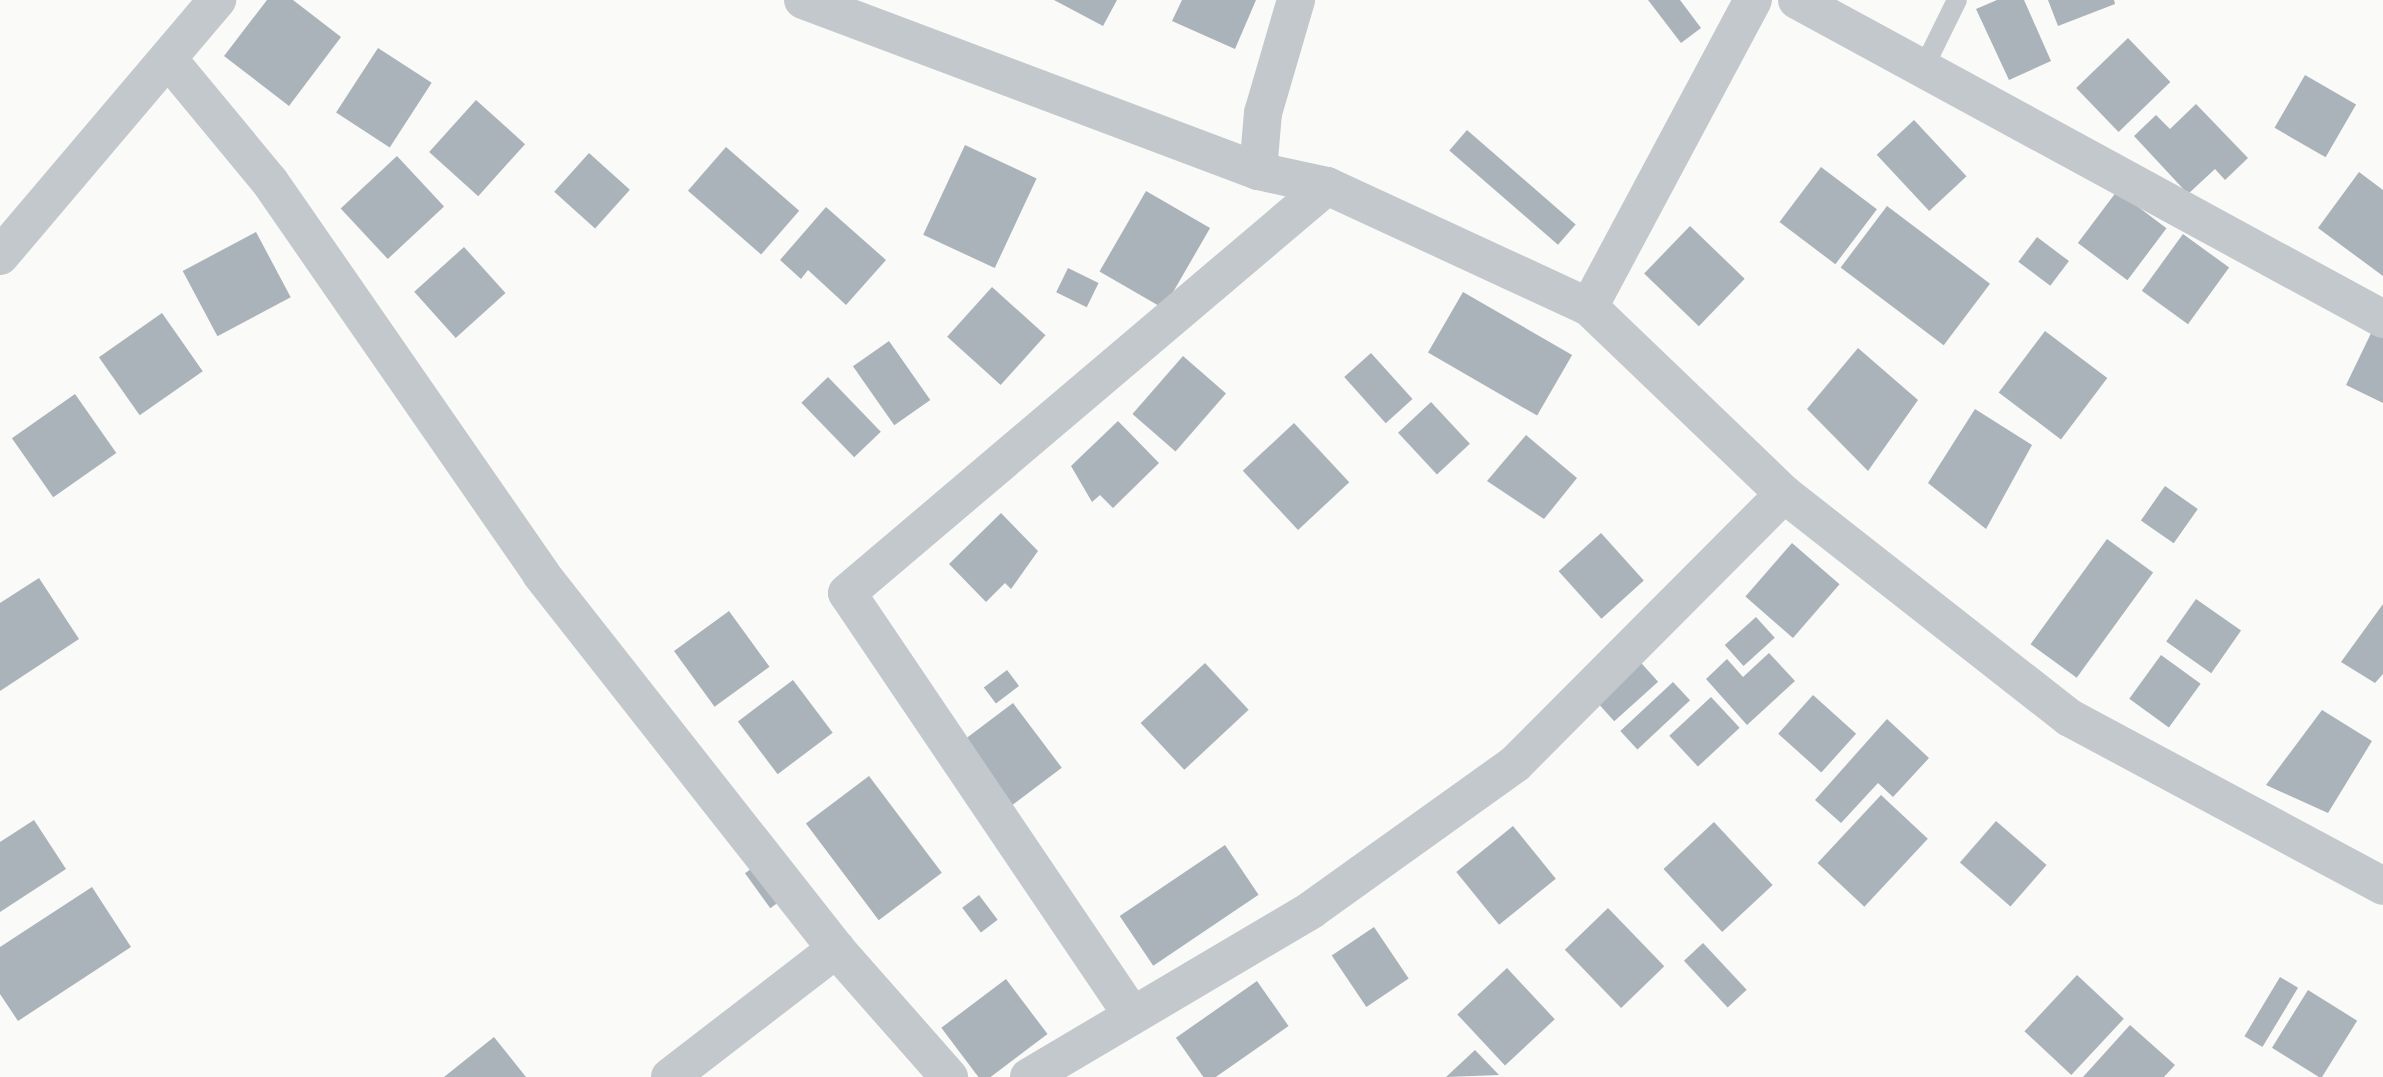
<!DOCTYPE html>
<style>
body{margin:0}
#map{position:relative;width:2383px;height:1077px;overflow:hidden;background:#fafaf8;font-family:"Titillium Web",sans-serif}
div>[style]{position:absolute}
.building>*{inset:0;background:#aab3b9;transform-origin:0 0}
.service>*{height:20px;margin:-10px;padding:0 10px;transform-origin:10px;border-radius:10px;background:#c3c8cc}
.minor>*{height:38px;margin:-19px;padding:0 19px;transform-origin:19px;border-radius:19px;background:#c3c8cc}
span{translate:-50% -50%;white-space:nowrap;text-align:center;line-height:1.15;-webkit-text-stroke:10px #fff;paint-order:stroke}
</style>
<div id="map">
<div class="building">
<div style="clip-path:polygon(267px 0,293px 0,341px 37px,289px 106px,224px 56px)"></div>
<div style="clip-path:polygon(1054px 0,1117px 0,1103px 26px)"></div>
<div style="clip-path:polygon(1182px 0,1256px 0,1235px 49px,1172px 21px)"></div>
<div style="clip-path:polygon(1648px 0,1680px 0,1701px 28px,1681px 43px)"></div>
<div style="clip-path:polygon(1997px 0,2024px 0,2051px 61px,2009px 80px,1976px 9px)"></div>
<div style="clip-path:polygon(2048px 0,2114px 0,2115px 4px,2058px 26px)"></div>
<div style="left:2128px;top:38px;width:61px;height:72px;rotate:46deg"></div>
<div style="left:378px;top:48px;width:64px;height:77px;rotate:33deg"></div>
<div style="left:2305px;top:75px;width:59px;height:61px;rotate:30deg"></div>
<div style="left:476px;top:100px;width:66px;height:70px;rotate:42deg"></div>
<div style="clip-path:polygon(2196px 104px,2248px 158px,2225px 180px,2215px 169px,2188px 194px,2134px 136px,2156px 115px,2170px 129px)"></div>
<div style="left:1914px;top:120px;width:77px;height:51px;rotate:47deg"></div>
<div style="left:1467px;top:130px;width:144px;height:27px;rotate:41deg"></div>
<div style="left:965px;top:145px;width:79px;height:99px;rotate:25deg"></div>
<div style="left:726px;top:147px;width:97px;height:58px;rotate:41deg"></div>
<div style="left:589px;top:153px;width:55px;height:52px;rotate:42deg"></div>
<div style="left:397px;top:156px;width:69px;height:77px;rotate:47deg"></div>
<div style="left:1821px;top:167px;width:70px;height:69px;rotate:37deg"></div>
<div style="clip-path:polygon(2359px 172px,2383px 190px,2383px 276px,2318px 228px)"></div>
<div style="left:1146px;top:191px;width:74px;height:93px;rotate:30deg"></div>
<div style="left:2117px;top:191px;width:62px;height:65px;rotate:37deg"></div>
<div style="left:1887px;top:206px;width:129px;height:77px;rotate:37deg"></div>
<div style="clip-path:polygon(826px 207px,886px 260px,846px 305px,808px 270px,801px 279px,780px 260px)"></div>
<div style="left:1690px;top:226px;width:76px;height:66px;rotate:44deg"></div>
<div style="left:256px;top:232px;width:74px;height:83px;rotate:62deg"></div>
<div style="left:2183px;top:234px;width:57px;height:70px;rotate:36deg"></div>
<div style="left:2037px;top:237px;width:40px;height:31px;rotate:37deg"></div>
<div style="left:464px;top:247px;width:62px;height:67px;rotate:48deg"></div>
<div style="left:1068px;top:268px;width:34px;height:27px;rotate:26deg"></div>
<div style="left:992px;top:287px;width:72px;height:67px;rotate:42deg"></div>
<div style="left:1463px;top:292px;width:126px;height:70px;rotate:30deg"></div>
<div style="left:162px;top:313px;width:71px;height:77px;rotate:55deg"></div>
<div style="clip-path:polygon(2376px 323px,2383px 326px,2383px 403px,2346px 385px)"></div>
<div style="left:2045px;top:331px;width:78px;height:77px;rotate:37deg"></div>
<div style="left:889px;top:341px;width:72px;height:44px;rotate:55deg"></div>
<div style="clip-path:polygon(1858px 348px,1918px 400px,1868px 471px,1807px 409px)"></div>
<div style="left:1371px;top:353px;width:62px;height:36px;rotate:48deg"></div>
<div style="left:1183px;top:356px;width:57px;height:77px;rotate:41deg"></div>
<div style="left:828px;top:377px;width:76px;height:37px;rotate:46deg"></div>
<div style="left:75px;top:394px;width:72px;height:77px;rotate:55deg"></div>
<div style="left:1431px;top:402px;width:57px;height:45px;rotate:47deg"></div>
<div style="clip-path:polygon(1975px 409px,2032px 445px,1986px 529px,1928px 483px)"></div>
<div style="clip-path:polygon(1118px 421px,1159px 463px,1113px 508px,1100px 495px,1092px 502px,1071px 466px)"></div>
<div style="left:1294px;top:423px;width:81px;height:70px;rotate:47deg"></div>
<div style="clip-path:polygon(1526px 435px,1577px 478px,1544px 519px,1487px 481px)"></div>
<div style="left:2165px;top:486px;width:40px;height:42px;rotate:35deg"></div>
<div style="clip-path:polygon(1001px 513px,1038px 551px,1011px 589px,1005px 583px,986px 602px,949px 564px)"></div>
<div style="left:1601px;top:533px;width:64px;height:57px;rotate:48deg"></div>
<div style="left:2107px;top:539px;width:57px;height:130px;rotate:36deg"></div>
<div style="left:1792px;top:543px;width:63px;height:71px;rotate:41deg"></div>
<div style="clip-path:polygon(39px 578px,79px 639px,0 691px,0 603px)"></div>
<div style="left:2196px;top:599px;width:55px;height:52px;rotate:35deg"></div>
<div style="clip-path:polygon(2383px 604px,2383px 674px,2375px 683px,2341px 662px)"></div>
<div style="left:729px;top:611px;width:69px;height:68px;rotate:54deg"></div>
<div style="left:1756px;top:617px;width:28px;height:42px;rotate:48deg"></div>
<div style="clip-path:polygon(1769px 653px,1795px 681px,1747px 725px,1706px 679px,1727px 659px,1743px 677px)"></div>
<div style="left:1634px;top:655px;width:36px;height:59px;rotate:48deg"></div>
<div style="left:2161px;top:655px;width:49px;height:54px;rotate:36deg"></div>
<div style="left:1205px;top:663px;width:64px;height:88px;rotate:47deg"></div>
<div style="left:1007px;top:670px;width:20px;height:29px;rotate:53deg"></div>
<div style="left:793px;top:680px;width:66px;height:69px;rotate:53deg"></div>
<div style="left:1673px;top:682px;width:25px;height:72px;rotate:47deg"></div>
<div style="left:1813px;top:695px;width:58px;height:52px;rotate:42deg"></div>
<div style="left:1711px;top:697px;width:42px;height:57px;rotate:47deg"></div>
<div style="left:1013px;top:703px;width:81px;height:66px;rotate:53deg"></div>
<div style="clip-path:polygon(2322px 710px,2372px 741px,2328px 813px,2266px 785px)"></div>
<div style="clip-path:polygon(1887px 719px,1929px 758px,1893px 797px,1878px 783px,1841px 823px,1815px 800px)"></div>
<div style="left:869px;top:776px;width:121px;height:79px;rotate:53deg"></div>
<div style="left:1881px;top:795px;width:64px;height:93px;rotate:43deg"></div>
<div style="clip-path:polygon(34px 820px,66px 869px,0 912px,0 842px)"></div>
<div style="left:1996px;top:821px;width:67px;height:55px;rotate:41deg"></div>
<div style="left:1714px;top:822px;width:86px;height:69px;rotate:47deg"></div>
<div style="left:1513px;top:826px;width:68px;height:73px;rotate:51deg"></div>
<div style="left:1225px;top:845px;width:60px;height:127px;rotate:56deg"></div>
<div style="left:762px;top:861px;width:43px;height:21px;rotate:54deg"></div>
<div style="clip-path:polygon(92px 887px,131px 947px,18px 1021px,0 994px,0 947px)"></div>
<div style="left:979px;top:895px;width:31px;height:21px;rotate:53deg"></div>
<div style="left:1608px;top:908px;width:81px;height:60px;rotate:46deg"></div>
<div style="left:1374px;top:927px;width:62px;height:51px;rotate:56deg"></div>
<div style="left:1703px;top:943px;width:64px;height:26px;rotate:47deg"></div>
<div style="left:1507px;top:968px;width:70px;height:68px;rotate:47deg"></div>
<div style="left:2077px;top:975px;width:64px;height:77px;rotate:43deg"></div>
<div style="left:2280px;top:977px;width:21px;height:69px;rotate:31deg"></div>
<div style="left:1006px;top:979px;width:69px;height:81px;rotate:53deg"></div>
<div style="left:1257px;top:981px;width:55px;height:99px;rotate:55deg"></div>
<div style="left:2308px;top:990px;width:58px;height:68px;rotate:32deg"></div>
<div style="clip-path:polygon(2130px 1025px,2175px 1065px,2164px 1077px,2083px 1077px)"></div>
<div style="clip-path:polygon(494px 1037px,526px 1077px,444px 1077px)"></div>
<div style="clip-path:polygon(1475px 1050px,1499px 1075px,1446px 1077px)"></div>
</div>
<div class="service">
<div style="left:1925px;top:65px;width:72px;rotate:-63.8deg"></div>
</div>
<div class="minor">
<div style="left:803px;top:0;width:486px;rotate:20.6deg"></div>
<div style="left:1258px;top:171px;width:71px;rotate:12.3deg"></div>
<div style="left:1327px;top:186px;width:289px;rotate:24.8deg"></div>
<div style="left:1589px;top:307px;width:270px;rotate:43.8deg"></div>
<div style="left:1784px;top:494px;width:363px;rotate:38.1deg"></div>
<div style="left:2070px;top:718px;width:355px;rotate:28.2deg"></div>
<div style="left:1797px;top:0;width:667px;rotate:28.56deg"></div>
<div style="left:169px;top:60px;width:158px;rotate:50.4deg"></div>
<div style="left:270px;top:182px;width:477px;rotate:55.3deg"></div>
<div style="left:541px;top:574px;width:477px;rotate:51.8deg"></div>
<div style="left:836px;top:949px;width:171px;rotate:48.6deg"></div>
<div style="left:1258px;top:171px;width:58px;rotate:-85.1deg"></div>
<div style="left:1263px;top:113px;width:118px;rotate:-73.7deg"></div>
<div style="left:0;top:256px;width:336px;rotate:-49.7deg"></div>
<div style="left:1589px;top:307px;width:348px;rotate:-61.9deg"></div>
<div style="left:1132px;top:1015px;width:509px;rotate:-124.03deg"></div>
<div style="left:847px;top:593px;width:629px;rotate:-40.3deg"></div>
<div style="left:670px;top:1077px;width:210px;rotate:-37.6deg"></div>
<div style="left:1029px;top:1077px;width:328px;rotate:-30.6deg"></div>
<div style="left:1311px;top:910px;width:251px;rotate:-35.6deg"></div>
<div style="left:1515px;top:764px;width:381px;rotate:-45.1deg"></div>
</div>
</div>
